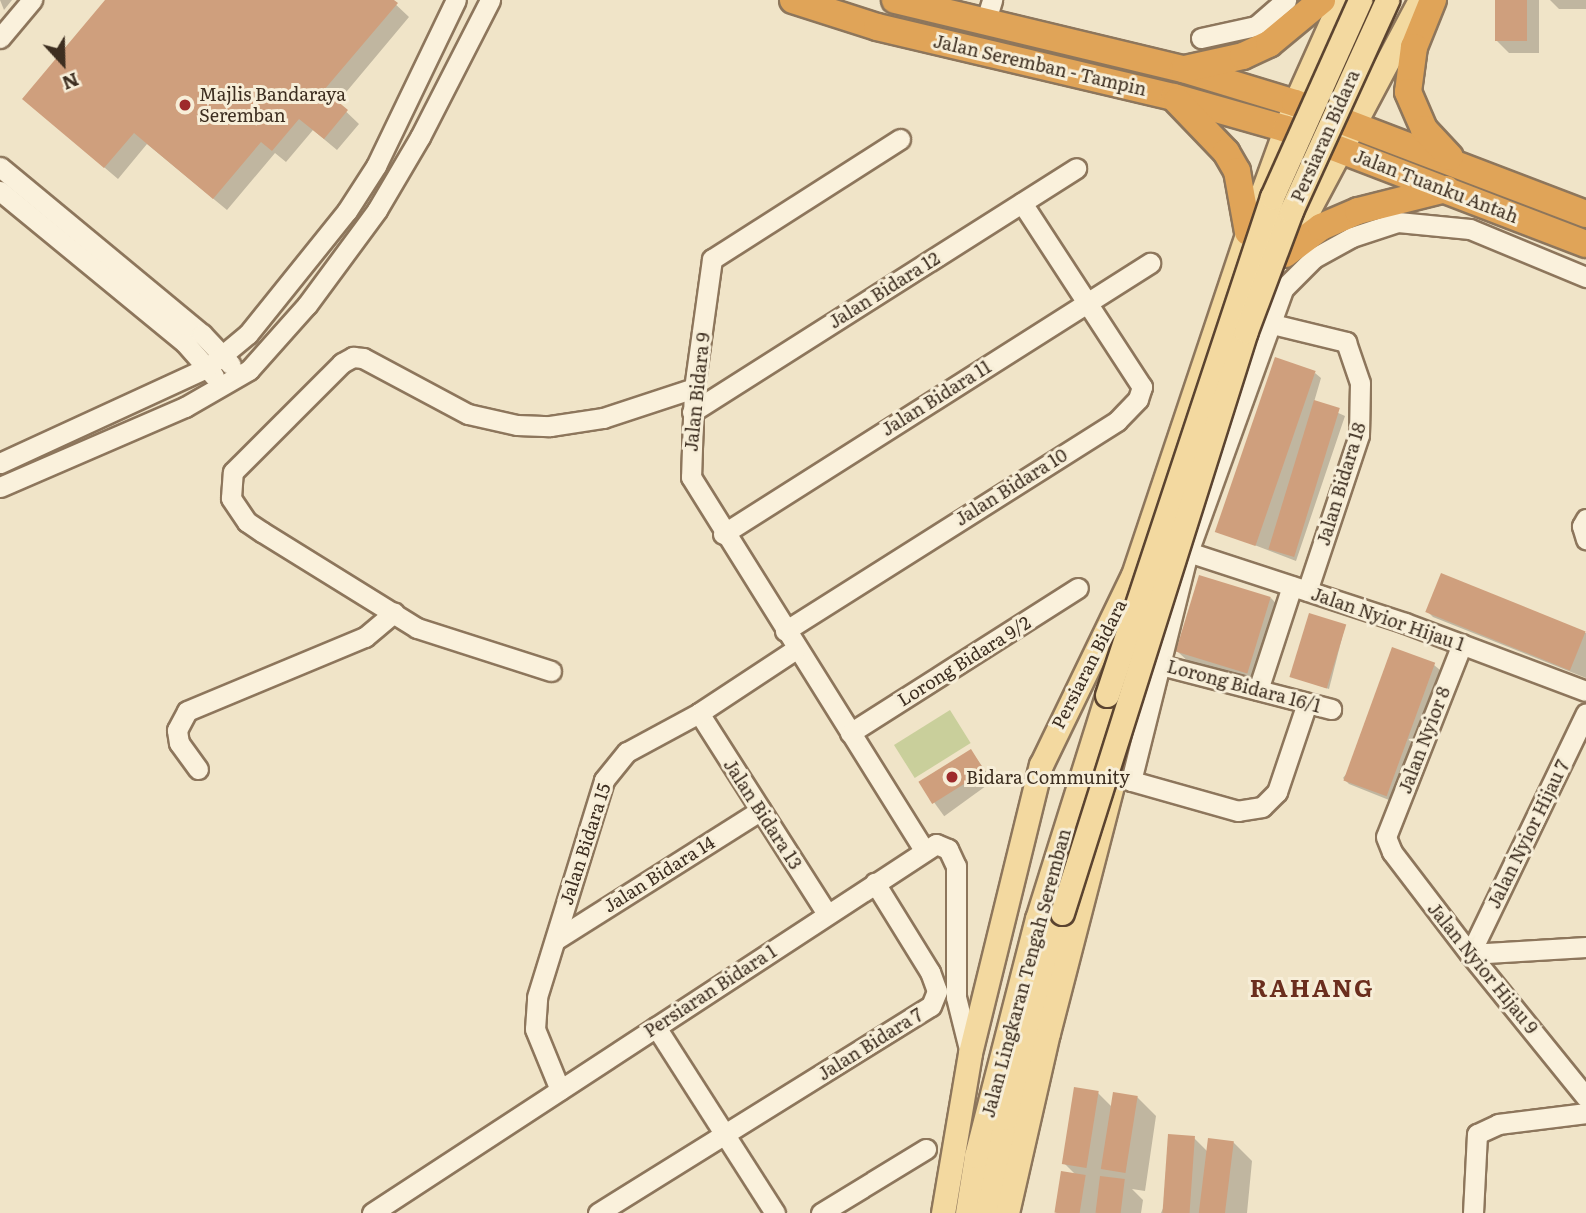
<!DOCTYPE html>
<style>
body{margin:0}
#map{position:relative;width:1586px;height:1213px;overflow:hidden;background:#f0e4c8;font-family:Literata,serif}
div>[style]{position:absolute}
.green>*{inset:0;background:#c9cf9b;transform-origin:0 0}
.shadow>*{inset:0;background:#0003;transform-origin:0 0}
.building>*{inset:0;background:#cf9f7d;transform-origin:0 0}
.roads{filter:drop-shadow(2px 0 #8d765c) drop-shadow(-2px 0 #8d765c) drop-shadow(0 2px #8d765c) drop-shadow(0 -2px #8d765c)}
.minor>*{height:19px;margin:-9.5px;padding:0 9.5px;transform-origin:9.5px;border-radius:9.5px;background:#faf1dc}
.major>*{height:23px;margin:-11.5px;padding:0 11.5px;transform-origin:11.5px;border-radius:11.5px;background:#f3d9a0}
.highway>*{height:26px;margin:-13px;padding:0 13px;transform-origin:13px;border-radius:13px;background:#e0a458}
.bridges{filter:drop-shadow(2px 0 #5b4430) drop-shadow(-2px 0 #5b4430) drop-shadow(0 2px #5b4430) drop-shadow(0 -2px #5b4430)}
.major-bridge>*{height:23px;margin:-11.5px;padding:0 11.5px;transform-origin:11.5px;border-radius:11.5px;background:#f3d9a0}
.dots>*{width:19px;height:19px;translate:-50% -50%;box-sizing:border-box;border:4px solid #f7eed8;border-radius:50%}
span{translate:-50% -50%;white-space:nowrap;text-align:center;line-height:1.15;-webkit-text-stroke:6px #f7eed8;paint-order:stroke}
.street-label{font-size:18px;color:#3d2e20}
.poi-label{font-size:18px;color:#3d2e20}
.left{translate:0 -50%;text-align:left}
.district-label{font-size:24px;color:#6b2e1e;font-weight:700;letter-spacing:2px}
.north{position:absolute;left:28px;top:28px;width:70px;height:70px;-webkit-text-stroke:5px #f7eed8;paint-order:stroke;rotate:158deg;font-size:19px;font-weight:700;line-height:28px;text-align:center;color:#3d2e20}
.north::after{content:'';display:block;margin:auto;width:24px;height:32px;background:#3d2e20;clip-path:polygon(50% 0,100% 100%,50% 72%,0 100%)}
</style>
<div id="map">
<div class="green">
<div style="left:950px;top:710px;width:39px;height:66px;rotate:58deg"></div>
</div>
<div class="shadow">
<div style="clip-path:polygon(0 0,12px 0,4px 10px)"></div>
<div style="clip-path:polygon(108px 0,391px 0,409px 17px,337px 103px,359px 124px,337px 150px,313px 130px,286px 162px,275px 153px,227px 210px,147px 144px,118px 179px,24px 99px)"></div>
<div style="clip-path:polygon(1497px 0,1539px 0,1539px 53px,1509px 53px,1496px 40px)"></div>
<div style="clip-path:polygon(1550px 0,1586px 0,1586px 9px,1559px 9px)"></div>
<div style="clip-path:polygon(1315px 373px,1321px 378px,1314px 402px,1345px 416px,1296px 561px,1218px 531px)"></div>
<div style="clip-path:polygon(1271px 598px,1283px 611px,1261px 685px,1191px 664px,1178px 652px)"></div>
<div style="clip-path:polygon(1427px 611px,1586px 633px,1586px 678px,1433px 617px)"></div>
<div style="clip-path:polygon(1345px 626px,1329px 689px,1291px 676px)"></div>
<div style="clip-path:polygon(1434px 665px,1440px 670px,1389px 800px,1349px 784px,1343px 778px)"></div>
<div style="left:971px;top:751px;width:37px;height:60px;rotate:54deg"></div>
<div style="clip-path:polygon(1098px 1093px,1112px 1107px,1137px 1097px,1156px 1116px,1145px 1191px,1132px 1189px,1143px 1200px,1141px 1213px,1056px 1213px,1076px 1175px,1064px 1163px)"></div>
<div style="clip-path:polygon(1194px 1138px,1208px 1152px,1233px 1142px,1252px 1161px,1247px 1213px,1161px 1213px)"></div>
</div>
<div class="building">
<div style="clip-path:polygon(105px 0,394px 0,398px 3px,324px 90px,348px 110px,324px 139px,299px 119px,272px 151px,261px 142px,213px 199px,134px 133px,104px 168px,22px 99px)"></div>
<div style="left:1495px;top:0;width:32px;height:41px"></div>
<div style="left:1275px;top:357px;width:43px;height:185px;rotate:19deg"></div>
<div style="left:1314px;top:400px;width:27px;height:156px;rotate:17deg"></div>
<div style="left:1441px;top:573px;width:156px;height:42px;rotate:22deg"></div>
<div style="left:1199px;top:575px;width:75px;height:80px;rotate:17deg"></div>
<div style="left:1309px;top:613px;width:39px;height:67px;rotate:17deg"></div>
<div style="left:1392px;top:647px;width:46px;height:142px;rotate:20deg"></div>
<div style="left:971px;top:749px;width:26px;height:62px;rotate:58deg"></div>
<div style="left:1074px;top:1087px;width:25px;height:78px;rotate:9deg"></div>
<div style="left:1113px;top:1092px;width:25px;height:78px;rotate:9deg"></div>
<div style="left:1168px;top:1134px;width:27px;height:79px;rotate:4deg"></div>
<div style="left:1208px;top:1138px;width:26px;height:76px;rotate:7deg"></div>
<div style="left:1061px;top:1171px;width:25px;height:42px;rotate:9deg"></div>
<div style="left:1100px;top:1176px;width:25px;height:37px;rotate:7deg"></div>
</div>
<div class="roads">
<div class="minor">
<div style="left:986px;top:20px;width:21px;rotate:-73deg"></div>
<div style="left:0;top:38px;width:50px;rotate:-49.9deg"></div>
<div style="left:1201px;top:38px;width:56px;rotate:-12.3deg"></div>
<div style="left:1256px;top:26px;width:40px;rotate:-41deg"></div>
<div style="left:900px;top:139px;width:223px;rotate:147.4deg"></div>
<div style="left:712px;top:259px;width:130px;rotate:97.9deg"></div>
<div style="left:694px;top:388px;width:89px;rotate:91.9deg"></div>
<div style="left:691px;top:477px;width:440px;rotate:58deg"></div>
<div style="left:0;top:167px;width:262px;rotate:39.6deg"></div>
<div style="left:202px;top:334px;width:42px;rotate:46.9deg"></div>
<div style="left:0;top:191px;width:239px;rotate:39.4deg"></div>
<div style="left:185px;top:343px;width:44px;rotate:48.7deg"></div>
<div style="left:1260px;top:321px;width:89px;rotate:13.7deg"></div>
<div style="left:1346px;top:342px;width:43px;rotate:71.1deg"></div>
<div style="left:1360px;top:383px;width:52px;rotate:91.1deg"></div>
<div style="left:1359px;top:435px;width:164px;rotate:108.4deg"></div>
<div style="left:692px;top:412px;width:455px;rotate:-32.4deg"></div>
<div style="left:0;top:463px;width:228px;rotate:-24.7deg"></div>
<div style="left:207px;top:368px;width:53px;rotate:-39.7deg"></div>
<div style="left:248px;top:334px;width:158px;rotate:-51.2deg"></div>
<div style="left:347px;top:211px;width:54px;rotate:-57.2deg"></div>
<div style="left:376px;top:166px;width:184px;rotate:-64.3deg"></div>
<div style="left:0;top:487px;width:202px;rotate:-23.4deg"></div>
<div style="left:185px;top:407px;width:74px;rotate:-30deg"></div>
<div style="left:249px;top:370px;width:87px;rotate:-48.3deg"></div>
<div style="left:307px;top:305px;width:118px;rotate:-53.6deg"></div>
<div style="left:377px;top:210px;width:85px;rotate:-59.5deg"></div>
<div style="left:420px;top:137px;width:154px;rotate:-62.9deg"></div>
<div style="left:1586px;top:519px;width:8px;rotate:120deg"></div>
<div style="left:1582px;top:526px;width:14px;rotate:73deg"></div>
<div style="left:723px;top:534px;width:506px;rotate:-32.4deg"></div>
<div style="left:1188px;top:552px;width:228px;rotate:18.1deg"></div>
<div style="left:1405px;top:623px;width:193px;rotate:20.6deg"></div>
<div style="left:785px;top:631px;width:393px;rotate:-32.3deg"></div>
<div style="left:1117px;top:421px;width:30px;rotate:-46deg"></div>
<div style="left:1138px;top:399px;width:13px;rotate:-72deg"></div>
<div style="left:1142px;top:387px;width:220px;rotate:-123.1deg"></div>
<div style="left:1462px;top:644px;width:207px;rotate:111.5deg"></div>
<div style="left:1386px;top:837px;width:16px;rotate:68deg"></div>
<div style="left:1392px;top:852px;width:128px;rotate:52.6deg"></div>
<div style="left:1470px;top:954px;width:184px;rotate:51deg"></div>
<div style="left:1157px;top:664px;width:180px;rotate:14.5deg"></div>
<div style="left:551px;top:671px;width:141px;rotate:-162.2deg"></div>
<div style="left:417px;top:628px;width:182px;rotate:-148.2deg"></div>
<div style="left:262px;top:532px;width:18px;rotate:-146deg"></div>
<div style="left:247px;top:522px;width:29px;rotate:-124deg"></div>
<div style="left:231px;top:498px;width:26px;rotate:-86deg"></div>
<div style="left:233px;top:472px;width:154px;rotate:-45deg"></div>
<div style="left:342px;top:363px;width:13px;rotate:-29deg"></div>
<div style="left:353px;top:357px;width:10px;rotate:6deg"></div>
<div style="left:363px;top:358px;width:119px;rotate:28.1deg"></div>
<div style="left:468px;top:414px;width:50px;rotate:12.7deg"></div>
<div style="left:517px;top:425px;width:33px;rotate:2deg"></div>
<div style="left:550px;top:426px;width:54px;rotate:-8.6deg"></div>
<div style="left:603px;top:418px;width:96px;rotate:-18.2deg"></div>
<div style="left:1258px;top:690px;width:109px;rotate:-71.9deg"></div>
<div style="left:1307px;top:703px;width:94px;rotate:108.6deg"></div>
<div style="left:1277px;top:792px;width:21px;rotate:135deg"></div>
<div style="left:1262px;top:807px;width:24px;rotate:171deg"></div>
<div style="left:1238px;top:811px;width:111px;rotate:-164.3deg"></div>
<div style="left:1131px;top:781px;width:236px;rotate:-76deg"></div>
<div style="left:1188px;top:552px;width:280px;rotate:-70.1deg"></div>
<div style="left:1283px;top:289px;width:44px;rotate:-45deg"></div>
<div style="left:1314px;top:258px;width:43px;rotate:-28.9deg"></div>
<div style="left:1352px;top:237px;width:48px;rotate:-18.1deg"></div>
<div style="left:1398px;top:222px;width:72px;rotate:5.6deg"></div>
<div style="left:1470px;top:229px;width:126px;rotate:22.5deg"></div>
<div style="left:699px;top:713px;width:238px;rotate:57.5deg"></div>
<div style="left:850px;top:733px;width:270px;rotate:-32.5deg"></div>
<div style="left:198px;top:769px;width:32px;rotate:-126deg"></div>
<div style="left:179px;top:743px;width:13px;rotate:-99deg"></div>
<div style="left:177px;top:730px;width:21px;rotate:-62deg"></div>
<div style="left:187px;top:711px;width:193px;rotate:-22.6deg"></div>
<div style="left:365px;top:637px;width:38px;rotate:-40deg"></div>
<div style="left:557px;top:939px;width:241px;rotate:-32.3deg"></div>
<div style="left:1470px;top:954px;width:267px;rotate:-64.3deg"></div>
<div style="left:1470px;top:954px;width:116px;rotate:-3.5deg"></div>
<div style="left:656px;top:1027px;width:221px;rotate:57.4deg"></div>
<div style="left:560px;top:1090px;width:66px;rotate:-112.3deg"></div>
<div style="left:535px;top:1029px;width:32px;rotate:-86deg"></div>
<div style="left:537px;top:997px;width:227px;rotate:-72.8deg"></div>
<div style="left:604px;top:780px;width:36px;rotate:-51deg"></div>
<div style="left:627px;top:752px;width:82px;rotate:-28.4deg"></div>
<div style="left:699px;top:713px;width:116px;rotate:-33.4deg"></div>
<div style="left:372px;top:1213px;width:674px;rotate:-33.19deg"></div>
<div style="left:936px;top:844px;width:13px;rotate:23deg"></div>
<div style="left:948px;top:849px;width:19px;rotate:65deg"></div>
<div style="left:956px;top:866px;width:131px;rotate:90deg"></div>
<div style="left:956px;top:997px;width:58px;rotate:76deg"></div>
<div style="left:598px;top:1213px;width:392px;rotate:-31.9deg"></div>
<div style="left:931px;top:1006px;width:16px;rotate:-68deg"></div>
<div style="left:937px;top:991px;width:20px;rotate:-110deg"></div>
<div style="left:930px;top:972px;width:105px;rotate:-121.7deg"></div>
<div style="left:821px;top:1213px;width:123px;rotate:-31.4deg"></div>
<div style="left:1473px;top:1213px;width:79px;rotate:-87.1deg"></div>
<div style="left:1477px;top:1134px;width:23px;rotate:-25deg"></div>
<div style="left:1498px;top:1124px;width:89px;rotate:-7.1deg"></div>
</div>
<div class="major">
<div style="left:1285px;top:254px;width:288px;rotate:-62deg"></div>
<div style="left:943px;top:1213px;width:162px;rotate:-80.4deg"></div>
<div style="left:970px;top:1053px;width:297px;rotate:-76.2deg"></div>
<div style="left:1041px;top:765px;width:211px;rotate:-64.2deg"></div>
<div style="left:1133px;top:575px;width:362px;rotate:-71.5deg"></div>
<div style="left:1248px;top:232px;width:137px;rotate:-70deg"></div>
<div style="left:1295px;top:103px;width:113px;rotate:-65.9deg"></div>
<div style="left:967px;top:1213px;width:58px;rotate:-81deg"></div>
<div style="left:976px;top:1156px;width:245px;rotate:-75.6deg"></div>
<div style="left:1037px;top:919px;width:235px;rotate:-72.6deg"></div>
<div style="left:988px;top:1213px;width:97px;rotate:-79.3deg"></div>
<div style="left:1006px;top:1118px;width:213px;rotate:-74.7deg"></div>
<div style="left:1007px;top:1213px;width:185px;rotate:-77.2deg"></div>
<div style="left:1048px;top:1033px;width:255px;rotate:-75.5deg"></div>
</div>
<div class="highway">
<div style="left:793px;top:0;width:88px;rotate:17.8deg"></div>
<div style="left:877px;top:27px;width:305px;rotate:13.3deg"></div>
<div style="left:1174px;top:97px;width:116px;rotate:15.9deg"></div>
<div style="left:1286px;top:129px;width:321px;rotate:21deg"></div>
<div style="left:895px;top:0;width:296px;rotate:13.5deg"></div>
<div style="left:1183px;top:69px;width:117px;rotate:16.9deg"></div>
<div style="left:1295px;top:103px;width:311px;rotate:20.9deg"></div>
<div style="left:1433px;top:0;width:51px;rotate:112deg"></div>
<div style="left:1414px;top:47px;width:45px;rotate:97.6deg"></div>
<div style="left:1408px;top:92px;width:40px;rotate:66.6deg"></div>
<div style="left:1424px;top:129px;width:38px;rotate:47deg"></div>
<div style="left:1185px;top:69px;width:59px;rotate:-12.6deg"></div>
<div style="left:1243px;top:56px;width:29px;rotate:-25deg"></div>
<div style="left:1269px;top:44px;width:69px;rotate:-39.7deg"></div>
<div style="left:1177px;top:101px;width:71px;rotate:46.1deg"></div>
<div style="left:1226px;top:152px;width:22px;rotate:60deg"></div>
<div style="left:1237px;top:171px;width:62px;rotate:79.8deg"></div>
<div style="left:1285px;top:254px;width:45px;rotate:-36.9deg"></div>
<div style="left:1321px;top:227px;width:40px;rotate:-23.4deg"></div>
<div style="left:1358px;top:211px;width:91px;rotate:-14deg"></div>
</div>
</div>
<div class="bridges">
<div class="major-bridge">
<div style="left:1107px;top:695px;width:525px;rotate:-71.67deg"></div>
<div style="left:1272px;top:197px;width:216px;rotate:-65.9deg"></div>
<div style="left:1062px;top:913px;width:610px;rotate:-72.46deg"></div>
<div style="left:1246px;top:331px;width:128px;rotate:-69.4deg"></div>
<div style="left:1291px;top:211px;width:232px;rotate:-65.5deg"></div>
</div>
</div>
<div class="dots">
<div style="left:185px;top:105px;background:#9e2a2b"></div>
<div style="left:952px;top:777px;background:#9e2a2b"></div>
</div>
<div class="street-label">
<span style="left:1040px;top:65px;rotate:13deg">Jalan Seremban - Tampin</span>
<span style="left:1325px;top:136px;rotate:-66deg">Persiaran Bidara</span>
<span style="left:1436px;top:186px;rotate:21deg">Jalan Tuanku Antah</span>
<span style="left:884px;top:290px;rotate:-32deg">Jalan Bidara 12</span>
<span style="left:697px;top:392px;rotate:-84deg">Jalan Bidara 9</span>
<span style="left:936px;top:398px;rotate:-32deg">Jalan Bidara 11</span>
<span style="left:1341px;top:484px;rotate:-73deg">Jalan Bidara 18</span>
<span style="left:1011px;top:487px;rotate:-32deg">Jalan Bidara 10</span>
<span style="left:1388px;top:619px;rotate:19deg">Jalan Nyior Hijau 1</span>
<span style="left:964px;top:661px;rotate:-32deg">Lorong Bidara 9/2</span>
<span style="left:1089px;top:664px;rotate:-63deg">Persiaran Bidara</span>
<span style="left:1244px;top:686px;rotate:15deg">Lorong Bidara 16/1</span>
<span style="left:1424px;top:740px;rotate:-69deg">Jalan Nyior 8</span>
<span style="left:763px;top:814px;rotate:57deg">Jalan Bidara 13</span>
<span style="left:1528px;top:834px;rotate:-64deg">Jalan Nyior Hijau 7</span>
<span style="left:585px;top:844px;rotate:-72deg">Jalan Bidara 15</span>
<span style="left:659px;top:874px;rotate:-32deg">Jalan Bidara 14</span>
<span style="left:1483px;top:968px;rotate:51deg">Jalan Nyior Hijau 9</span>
<span style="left:1026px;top:973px;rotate:-75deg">Jalan Lingkaran Tengah Seremban</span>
<span style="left:710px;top:991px;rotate:-33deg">Persiaran Bidara 1</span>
<span style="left:870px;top:1044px;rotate:-32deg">Jalan Bidara 7</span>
</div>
<div class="poi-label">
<span class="left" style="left:199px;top:105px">Majlis Bandaraya<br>Seremban</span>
<span class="left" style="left:966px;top:777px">Bidara Community</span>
</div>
<div class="district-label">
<span style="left:1312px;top:987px">RAHANG</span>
</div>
<div class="north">N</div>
</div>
